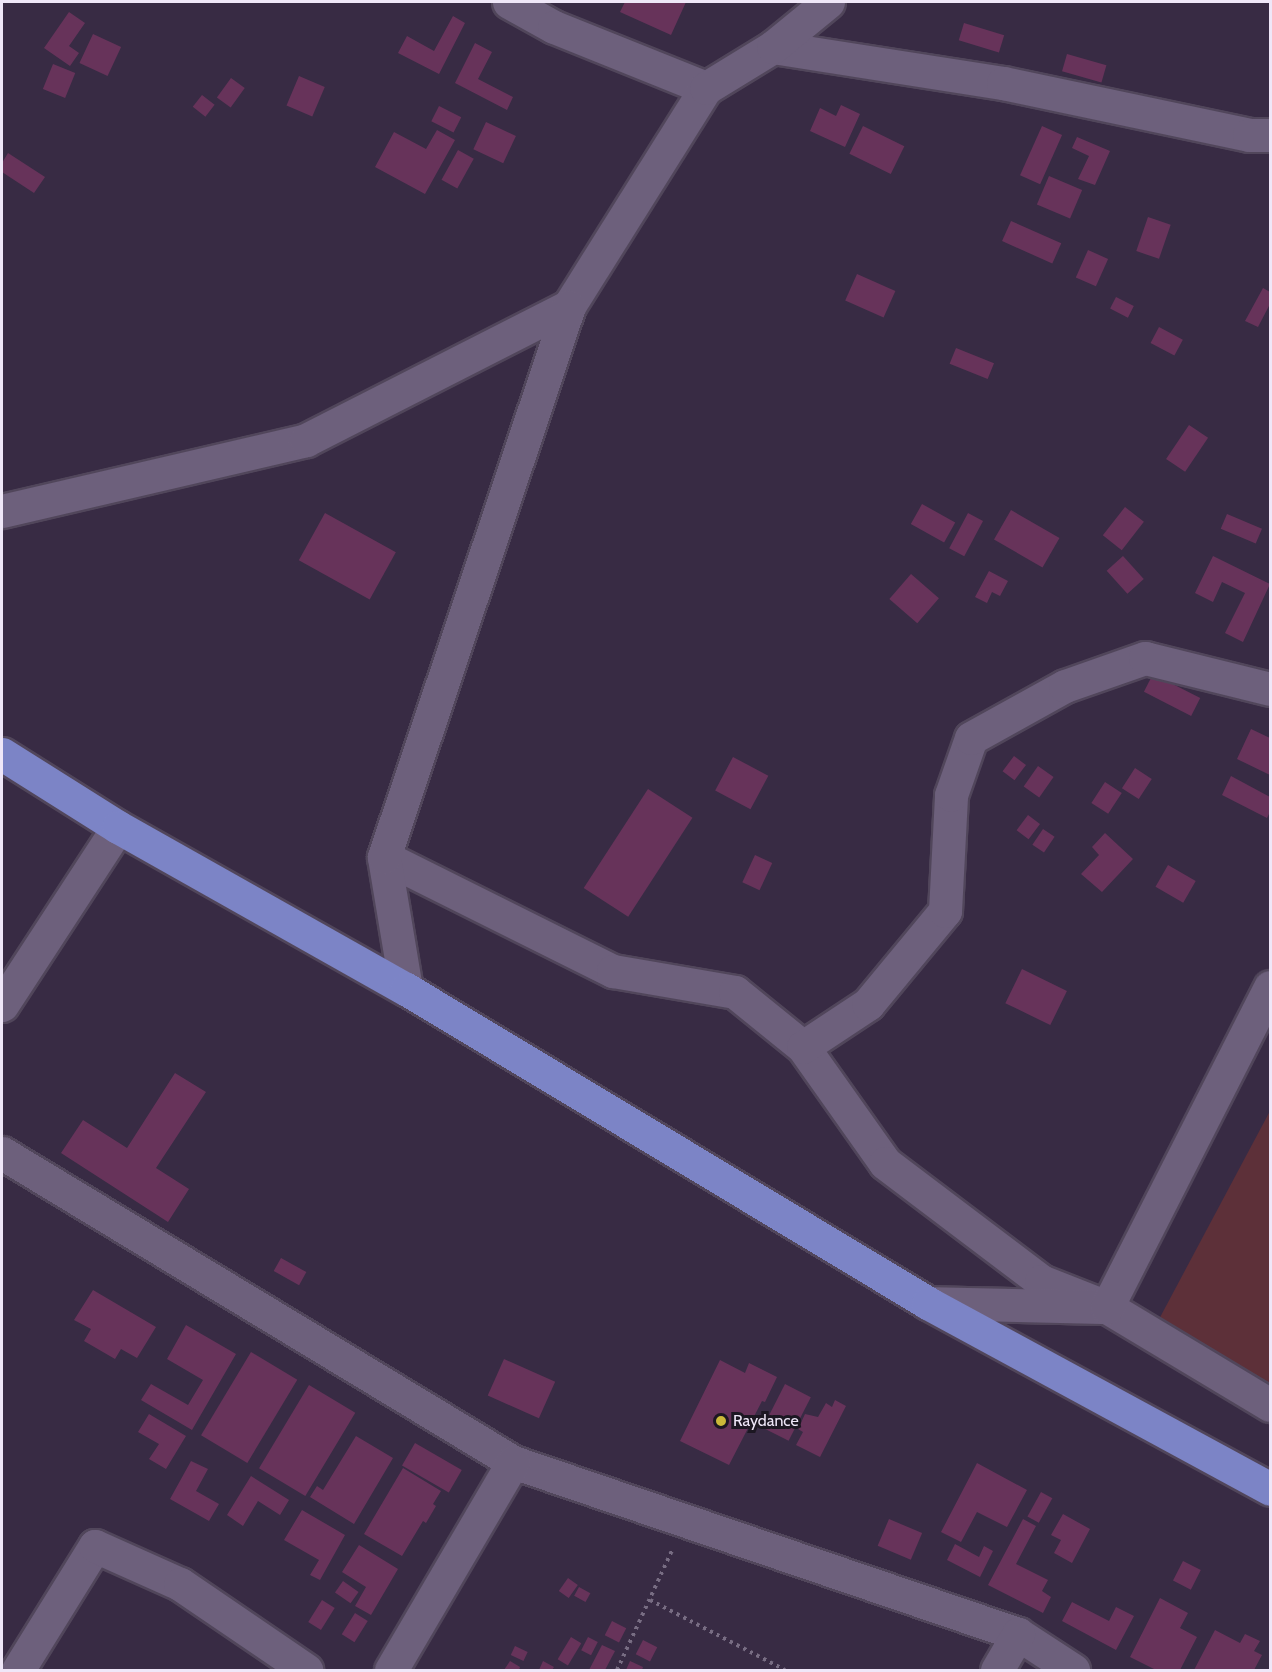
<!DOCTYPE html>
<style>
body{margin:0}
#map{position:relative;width:1272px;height:1672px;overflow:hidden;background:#382b44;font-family:Cabin,sans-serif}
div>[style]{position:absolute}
.green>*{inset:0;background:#5d3039}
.building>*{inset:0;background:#67335a;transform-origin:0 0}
.path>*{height:4px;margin-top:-2px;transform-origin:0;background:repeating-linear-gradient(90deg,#786d83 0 3px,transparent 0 7.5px)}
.roads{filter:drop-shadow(2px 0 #51465b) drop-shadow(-2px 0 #51465b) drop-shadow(0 2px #51465b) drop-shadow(0 -2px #51465b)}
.minor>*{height:33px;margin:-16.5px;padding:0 16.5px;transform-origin:16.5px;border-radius:16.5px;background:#6d607c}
.trunk>*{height:33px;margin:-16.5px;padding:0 16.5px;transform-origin:16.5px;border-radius:16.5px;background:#7c84c6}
.dots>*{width:16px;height:16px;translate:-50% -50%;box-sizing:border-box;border:3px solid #1c1722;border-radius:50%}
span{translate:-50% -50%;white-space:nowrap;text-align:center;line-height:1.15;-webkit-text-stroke:6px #1c1722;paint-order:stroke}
.poi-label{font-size:16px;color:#efe7f8}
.left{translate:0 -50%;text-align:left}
.frame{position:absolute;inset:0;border:3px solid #efe7f8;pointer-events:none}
</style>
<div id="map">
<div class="green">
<div style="clip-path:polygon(1270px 1111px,1270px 1387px,1157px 1323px)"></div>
</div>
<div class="building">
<div style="clip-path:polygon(625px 2px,686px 2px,671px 35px,620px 12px)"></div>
<div style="clip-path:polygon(69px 12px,85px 23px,69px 46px,79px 53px,70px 66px,44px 48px)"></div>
<div style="clip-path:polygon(453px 16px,465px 23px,439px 74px,398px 53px,407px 36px,434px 51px)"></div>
<div style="left:964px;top:23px;width:42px;height:18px;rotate:17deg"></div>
<div style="left:93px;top:34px;width:31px;height:32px;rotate:25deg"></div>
<div style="clip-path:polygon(475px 43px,492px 52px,478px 79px,513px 97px,507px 110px,455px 83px)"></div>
<div style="left:1067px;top:54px;width:41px;height:18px;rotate:16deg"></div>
<div style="left:53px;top:64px;width:24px;height:27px;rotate:22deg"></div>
<div style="left:299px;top:76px;width:28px;height:32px;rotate:23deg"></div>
<div style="left:231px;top:78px;width:17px;height:24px;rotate:36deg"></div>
<div style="left:202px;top:95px;width:16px;height:15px;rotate:38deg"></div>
<div style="clip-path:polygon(841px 105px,860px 114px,845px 147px,810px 131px,820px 108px,836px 116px)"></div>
<div style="left:439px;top:106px;width:25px;height:17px;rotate:27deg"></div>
<div style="left:486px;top:122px;width:33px;height:30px;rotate:25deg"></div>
<div style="left:863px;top:126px;width:46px;height:31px;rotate:26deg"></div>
<div style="left:1042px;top:126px;width:22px;height:54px;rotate:24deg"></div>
<div style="clip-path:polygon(437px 130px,455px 140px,425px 194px,375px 167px,394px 132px,426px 149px)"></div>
<div style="clip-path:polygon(1077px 137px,1110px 151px,1095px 185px,1078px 179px,1089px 156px,1072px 148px)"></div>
<div style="left:458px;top:150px;width:18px;height:34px;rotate:29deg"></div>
<div style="clip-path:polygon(8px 153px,45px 177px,34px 193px,2px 172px,2px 163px)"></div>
<div style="left:1049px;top:176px;width:36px;height:31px;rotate:23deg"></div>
<div style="left:1148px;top:217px;width:24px;height:36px;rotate:19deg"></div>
<div style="left:1011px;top:221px;width:55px;height:22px;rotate:24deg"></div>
<div style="left:1088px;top:250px;width:22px;height:30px;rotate:24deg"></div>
<div style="left:857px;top:274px;width:42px;height:29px;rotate:24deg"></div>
<div style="clip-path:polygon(1263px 288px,1270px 292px,1270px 304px,1258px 327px,1245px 321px)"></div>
<div style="left:1116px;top:297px;width:20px;height:13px;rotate:27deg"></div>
<div style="left:1159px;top:327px;width:27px;height:18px;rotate:28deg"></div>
<div style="left:956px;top:348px;width:41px;height:17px;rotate:22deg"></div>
<div style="left:1189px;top:425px;width:23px;height:41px;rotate:34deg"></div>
<div style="left:922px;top:504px;width:38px;height:23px;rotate:29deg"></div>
<div style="left:1125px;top:507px;width:24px;height:36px;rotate:38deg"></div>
<div style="left:1011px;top:510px;width:56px;height:34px;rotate:30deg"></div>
<div style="left:325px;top:513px;width:81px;height:54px;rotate:29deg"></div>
<div style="left:968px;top:513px;width:17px;height:40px;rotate:28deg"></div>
<div style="left:1227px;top:514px;width:38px;height:16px;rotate:23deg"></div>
<div style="left:1123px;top:556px;width:31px;height:22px;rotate:48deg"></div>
<div style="clip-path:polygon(1213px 556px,1270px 584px,1243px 642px,1225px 633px,1245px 593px,1222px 582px,1213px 602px,1195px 593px)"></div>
<div style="clip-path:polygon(989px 571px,1008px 581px,1000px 596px,992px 592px,987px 603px,975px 597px)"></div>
<div style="left:911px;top:574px;width:37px;height:33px;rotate:41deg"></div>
<div style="left:1153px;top:674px;width:53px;height:20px;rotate:27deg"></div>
<div style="clip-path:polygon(1251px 729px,1270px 738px,1270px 775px,1237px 759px)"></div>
<div style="left:1014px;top:756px;width:15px;height:19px;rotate:37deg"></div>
<div style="left:733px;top:757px;width:40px;height:38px;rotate:28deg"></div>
<div style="left:1038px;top:766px;width:19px;height:25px;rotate:35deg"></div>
<div style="left:1135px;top:768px;width:20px;height:24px;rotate:33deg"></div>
<div style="clip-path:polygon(1231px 776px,1270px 797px,1270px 812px,1267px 818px,1222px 795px)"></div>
<div style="left:1105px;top:782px;width:20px;height:25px;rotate:33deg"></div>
<div style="left:648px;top:789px;width:53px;height:118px;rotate:33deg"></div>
<div style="left:1028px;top:815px;width:15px;height:19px;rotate:37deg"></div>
<div style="left:1043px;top:829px;width:14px;height:19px;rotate:34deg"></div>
<div style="clip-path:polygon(1105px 833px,1133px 859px,1102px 892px,1081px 874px,1099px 855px,1092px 847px)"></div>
<div style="left:755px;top:855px;width:19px;height:30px;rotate:25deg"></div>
<div style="left:1168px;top:865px;width:32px;height:25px;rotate:30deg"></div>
<div style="left:1022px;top:969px;width:50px;height:38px;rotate:26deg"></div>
<div style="clip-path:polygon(175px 1073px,206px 1092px,156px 1168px,189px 1189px,168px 1222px,61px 1153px,83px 1120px,127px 1148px)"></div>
<div style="left:281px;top:1258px;width:29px;height:15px;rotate:29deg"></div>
<div style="clip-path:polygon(93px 1290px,156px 1327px,137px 1358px,121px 1349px,115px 1359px,84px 1341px,91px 1329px,74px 1320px)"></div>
<div style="clip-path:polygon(186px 1325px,236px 1354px,192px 1430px,141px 1400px,151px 1384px,188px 1405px,203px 1380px,167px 1359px)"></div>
<div style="left:251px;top:1352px;width:54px;height:97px;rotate:31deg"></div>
<div style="left:504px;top:1359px;width:56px;height:40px;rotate:24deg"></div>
<div style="clip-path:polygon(720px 1360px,745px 1373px,749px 1363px,777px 1377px,765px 1402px,762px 1401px,729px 1465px,680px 1441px)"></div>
<div style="left:785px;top:1384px;width:29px;height:49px;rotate:27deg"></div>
<div style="left:309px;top:1385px;width:54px;height:97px;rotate:31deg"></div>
<div style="clip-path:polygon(835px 1400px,846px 1406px,820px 1457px,796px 1445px,803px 1432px,798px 1429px,805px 1414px,818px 1417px,826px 1403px,832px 1407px)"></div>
<div style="clip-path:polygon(149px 1414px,186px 1436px,166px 1469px,149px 1459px,159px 1444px,138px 1432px)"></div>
<div style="clip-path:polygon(356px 1436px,393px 1458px,354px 1524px,310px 1497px,317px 1486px,323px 1490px)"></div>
<div style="left:415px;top:1443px;width:54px;height:26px;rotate:30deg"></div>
<div style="clip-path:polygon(191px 1461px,208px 1469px,196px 1491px,219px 1504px,209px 1521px,170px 1499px)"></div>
<div style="clip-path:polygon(977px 1463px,1027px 1490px,1007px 1527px,977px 1512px,961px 1542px,941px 1532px)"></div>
<div style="clip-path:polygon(403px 1468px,441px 1491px,433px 1504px,436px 1506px,426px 1523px,423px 1521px,402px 1556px,364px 1534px)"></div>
<div style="clip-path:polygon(251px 1476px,289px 1500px,280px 1515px,258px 1501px,243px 1526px,227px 1515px)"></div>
<div style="left:1041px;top:1492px;width:13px;height:28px;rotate:29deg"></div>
<div style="clip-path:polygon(302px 1510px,345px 1535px,320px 1580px,310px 1575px,319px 1560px,284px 1540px)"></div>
<div style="clip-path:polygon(1063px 1514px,1090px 1529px,1072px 1563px,1054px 1553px,1061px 1540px,1051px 1535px)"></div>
<div style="left:889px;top:1519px;width:36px;height:29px;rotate:23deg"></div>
<div style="clip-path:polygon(1023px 1519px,1036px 1526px,1016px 1564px,1048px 1580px,1042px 1591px,1051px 1597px,1043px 1613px,988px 1585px)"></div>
<div style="clip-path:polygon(955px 1544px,979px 1557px,984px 1546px,993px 1551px,980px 1577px,947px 1560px)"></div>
<div style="clip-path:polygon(359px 1545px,398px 1569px,371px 1615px,355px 1606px,366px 1587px,342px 1572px)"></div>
<div style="left:1183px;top:1561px;width:20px;height:22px;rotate:27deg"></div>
<div style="left:568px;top:1578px;width:12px;height:16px;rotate:35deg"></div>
<div style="left:343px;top:1581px;width:19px;height:14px;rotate:35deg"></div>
<div style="left:579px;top:1587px;width:13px;height:10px;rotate:29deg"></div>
<div style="clip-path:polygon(1160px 1598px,1188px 1613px,1180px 1628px,1197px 1637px,1180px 1670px,1156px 1670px,1130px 1657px)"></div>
<div style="left:322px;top:1600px;width:15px;height:26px;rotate:32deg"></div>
<div style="clip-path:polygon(1072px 1602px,1109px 1621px,1116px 1607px,1134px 1616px,1116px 1650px,1062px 1621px)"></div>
<div style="left:355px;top:1613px;width:15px;height:25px;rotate:32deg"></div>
<div style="left:612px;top:1621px;width:16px;height:16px;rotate:27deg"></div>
<div style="clip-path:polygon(1215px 1630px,1240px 1643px,1245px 1634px,1260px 1641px,1254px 1651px,1262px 1655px,1254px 1670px,1194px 1670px)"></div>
<div style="left:571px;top:1637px;width:12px;height:26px;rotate:31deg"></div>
<div style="left:588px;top:1637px;width:11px;height:15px;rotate:27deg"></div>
<div style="left:643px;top:1640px;width:16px;height:16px;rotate:27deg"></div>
<div style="clip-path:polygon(602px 1645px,615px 1651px,605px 1670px,589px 1670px)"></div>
<div style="left:515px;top:1646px;width:14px;height:10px;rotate:25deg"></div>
<div style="clip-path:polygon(510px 1661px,520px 1667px,519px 1670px,504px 1670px)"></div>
<div style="clip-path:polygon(543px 1661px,554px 1667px,552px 1670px,539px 1670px)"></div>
<div style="clip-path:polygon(630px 1661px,643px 1667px,642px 1670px,626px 1670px)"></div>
</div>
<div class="path">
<div style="left:650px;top:1600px;width:152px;rotate:27.4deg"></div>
<div style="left:617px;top:1670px;width:134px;rotate:-65.3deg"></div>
</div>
<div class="roads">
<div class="minor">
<div style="left:509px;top:2px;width:51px;rotate:29.1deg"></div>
<div style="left:554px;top:27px;width:164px;rotate:21.9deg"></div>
<div style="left:773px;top:47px;width:233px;rotate:8.9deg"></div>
<div style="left:1003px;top:83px;width:251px;rotate:11.9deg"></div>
<div style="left:1249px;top:135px;width:21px"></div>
<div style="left:2px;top:511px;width:312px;rotate:-13.1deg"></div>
<div style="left:306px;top:440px;width:295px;rotate:-27deg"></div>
<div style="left:569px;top:306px;width:257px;rotate:-57.9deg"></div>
<div style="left:706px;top:88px;width:79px;rotate:-31.5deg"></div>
<div style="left:773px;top:47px;width:71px;rotate:-39.3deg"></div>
<div style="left:384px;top:857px;width:256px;rotate:26.5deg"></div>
<div style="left:613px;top:971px;width:124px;rotate:9.8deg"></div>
<div style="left:735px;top:992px;width:87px;rotate:39deg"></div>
<div style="left:803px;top:1047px;width:142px;rotate:54.7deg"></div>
<div style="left:885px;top:1163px;width:196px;rotate:37.1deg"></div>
<div style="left:1041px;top:1281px;width:71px;rotate:21.5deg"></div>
<div style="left:1107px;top:1307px;width:190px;rotate:31deg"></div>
<div style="left:406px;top:989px;width:134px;rotate:-99.5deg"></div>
<div style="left:384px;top:857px;width:581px;rotate:-71.44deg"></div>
<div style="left:2px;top:1005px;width:212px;rotate:-56.9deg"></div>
<div style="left:803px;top:1047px;width:78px;rotate:-33.5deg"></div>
<div style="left:868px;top:1004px;width:121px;rotate:-50.4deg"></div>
<div style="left:945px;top:911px;width:116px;rotate:-87deg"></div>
<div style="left:951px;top:795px;width:60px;rotate:-70.7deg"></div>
<div style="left:971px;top:738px;width:107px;rotate:-29deg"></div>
<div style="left:1065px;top:686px;width:85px;rotate:-19.3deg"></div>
<div style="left:1145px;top:658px;width:129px;rotate:13.9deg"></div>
<div style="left:2px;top:1153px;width:597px;rotate:31.16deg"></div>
<div style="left:513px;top:1462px;width:533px;rotate:18.81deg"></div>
<div style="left:1018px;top:1634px;width:66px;rotate:33.2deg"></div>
<div style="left:928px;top:1303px;width:179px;rotate:1.3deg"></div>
<div style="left:1107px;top:1307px;width:359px;rotate:-63deg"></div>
<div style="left:18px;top:1670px;width:146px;rotate:-58.2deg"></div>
<div style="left:95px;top:1546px;width:93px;rotate:24.1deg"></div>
<div style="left:180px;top:1584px;width:153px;rotate:34.3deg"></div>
<div style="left:391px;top:1670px;width:241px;rotate:-59.6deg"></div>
<div style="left:997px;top:1670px;width:42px;rotate:-59.7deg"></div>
</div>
<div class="trunk">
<div style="left:2px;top:754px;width:137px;rotate:32.2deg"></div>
<div style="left:118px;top:827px;width:330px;rotate:29.4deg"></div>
<div style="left:406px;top:989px;width:609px;rotate:31.03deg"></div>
<div style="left:928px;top:1303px;width:389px;rotate:28.5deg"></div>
</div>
</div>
<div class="dots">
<div style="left:721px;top:1421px;background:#cbb939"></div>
</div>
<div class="poi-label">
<span class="left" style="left:733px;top:1421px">Raydance</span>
</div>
<div class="frame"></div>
</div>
